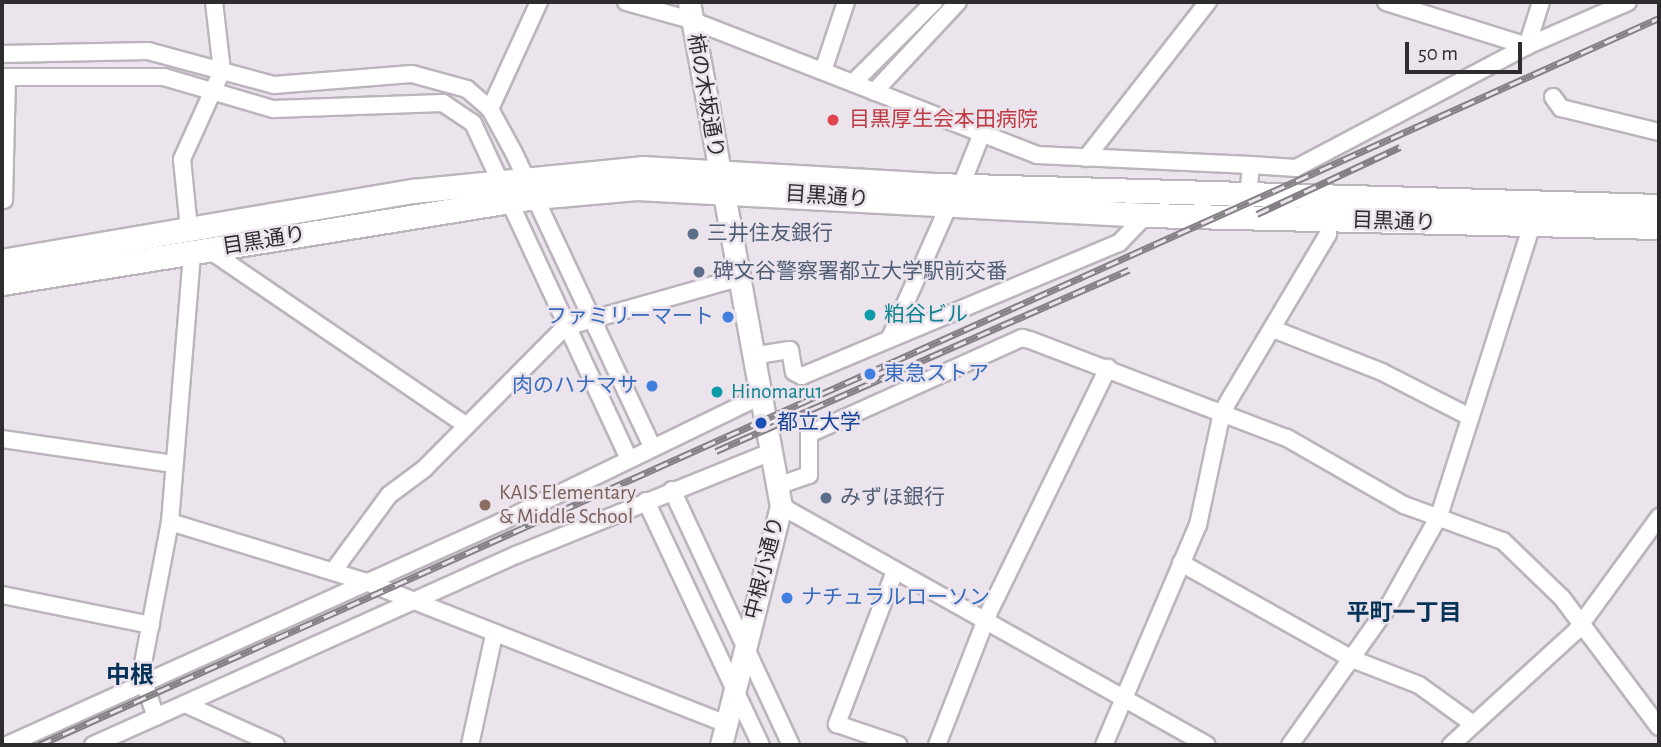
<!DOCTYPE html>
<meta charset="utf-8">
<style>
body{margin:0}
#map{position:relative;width:1661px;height:747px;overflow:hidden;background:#ece4ed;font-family:"Alegreya Sans","Noto Sans JP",sans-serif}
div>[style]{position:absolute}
.green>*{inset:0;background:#bbcb8f}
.roads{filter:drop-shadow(2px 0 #bcb4bd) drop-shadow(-2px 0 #bcb4bd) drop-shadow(0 2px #bcb4bd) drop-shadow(0 -2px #bcb4bd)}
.street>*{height:16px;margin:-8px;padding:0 8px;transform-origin:8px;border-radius:8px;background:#fff}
.secondary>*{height:21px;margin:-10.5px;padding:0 10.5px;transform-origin:10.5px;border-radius:10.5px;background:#fff}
.primary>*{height:23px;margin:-11.5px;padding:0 11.5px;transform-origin:11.5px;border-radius:11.5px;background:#fff}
.rail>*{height:7px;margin-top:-3.5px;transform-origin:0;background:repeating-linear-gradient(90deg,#ece4ed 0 13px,#857f86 0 26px);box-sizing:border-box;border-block:2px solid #857f86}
.dots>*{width:19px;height:19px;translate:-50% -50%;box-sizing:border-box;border:4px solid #ece4ed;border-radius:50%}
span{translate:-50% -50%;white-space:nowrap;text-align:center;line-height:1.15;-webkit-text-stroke:5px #ece4ed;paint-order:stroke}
.street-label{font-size:21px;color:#2f2c30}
.health-label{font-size:21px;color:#be3a42}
.left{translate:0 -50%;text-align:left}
.service-label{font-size:21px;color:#4e5e75}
.culture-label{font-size:21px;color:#0d838f}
.shop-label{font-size:21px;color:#366cbe}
.right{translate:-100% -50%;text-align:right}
.transit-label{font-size:21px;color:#164399}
.education-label{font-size:21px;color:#785e54}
.neighbourhood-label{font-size:23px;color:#053257;font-weight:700}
.quarter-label{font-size:24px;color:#053257;font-weight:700}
.frame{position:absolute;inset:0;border:4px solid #2f2c30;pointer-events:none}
.scale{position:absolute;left:1405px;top:42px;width:117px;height:32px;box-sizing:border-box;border:4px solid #2f2c30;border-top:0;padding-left:9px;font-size:21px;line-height:24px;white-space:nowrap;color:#2f2c30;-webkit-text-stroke:5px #ece4ed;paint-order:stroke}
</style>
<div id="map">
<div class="green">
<div style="clip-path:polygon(938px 2px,952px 2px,868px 82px,865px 79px)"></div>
</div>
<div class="roads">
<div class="street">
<div style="left:626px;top:2px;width:67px;rotate:15.5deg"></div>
<div style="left:691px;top:20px;width:371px;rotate:21.3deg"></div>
<div style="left:1037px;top:155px;width:214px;rotate:2.7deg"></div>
<div style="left:1386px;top:2px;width:148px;rotate:17.3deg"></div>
<div style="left:1527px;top:46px;width:46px;rotate:-72.3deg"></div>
<div style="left:2px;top:54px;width:146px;rotate:-1.2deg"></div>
<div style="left:148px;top:51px;width:131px;rotate:15.1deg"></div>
<div style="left:274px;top:85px;width:138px;rotate:-4.6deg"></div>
<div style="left:412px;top:74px;width:57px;rotate:15.3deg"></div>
<div style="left:467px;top:89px;width:30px;rotate:41deg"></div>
<div style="left:490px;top:109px;width:50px;rotate:61.4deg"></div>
<div style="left:514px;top:153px;width:326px;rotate:64.8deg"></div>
<div style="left:823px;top:71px;width:73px;rotate:-71.6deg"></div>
<div style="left:2px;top:77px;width:162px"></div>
<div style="left:164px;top:77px;width:114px;rotate:16.4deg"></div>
<div style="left:273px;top:109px;width:170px;rotate:-2deg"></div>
<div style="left:443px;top:103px;width:36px;rotate:34deg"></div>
<div style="left:473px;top:123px;width:370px;rotate:65.1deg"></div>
<div style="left:853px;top:83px;width:115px;rotate:-45deg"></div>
<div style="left:874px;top:92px;width:123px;rotate:-47deg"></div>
<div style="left:1553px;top:97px;width:14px;rotate:54deg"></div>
<div style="left:1561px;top:108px;width:101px;rotate:13.8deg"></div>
<div style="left:490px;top:109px;width:118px;rotate:-65.4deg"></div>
<div style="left:1086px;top:158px;width:198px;rotate:-52deg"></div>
<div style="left:961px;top:186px;width:57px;rotate:-68.4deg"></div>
<div style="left:1248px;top:195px;width:30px;rotate:-84deg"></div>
<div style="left:1251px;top:165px;width:45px;rotate:3.8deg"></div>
<div style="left:1296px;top:168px;width:261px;rotate:-27.8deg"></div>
<div style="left:1527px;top:46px;width:110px;rotate:-23.5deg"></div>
<div style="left:4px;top:200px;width:122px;rotate:-88.6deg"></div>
<div style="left:189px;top:229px;width:70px;rotate:-95.7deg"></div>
<div style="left:182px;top:159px;width:97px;rotate:-65.6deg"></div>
<div style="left:222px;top:71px;width:69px;rotate:-96.6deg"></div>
<div style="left:209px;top:250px;width:311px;rotate:34.3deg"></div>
<div style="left:1273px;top:329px;width:117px;rotate:21.5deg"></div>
<div style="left:1382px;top:372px;width:99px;rotate:27.1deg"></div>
<div style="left:890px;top:338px;width:145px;rotate:-66.1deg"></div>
<div style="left:754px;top:363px;width:13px;rotate:-42deg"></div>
<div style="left:764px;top:354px;width:26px;rotate:-9deg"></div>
<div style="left:790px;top:350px;width:22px;rotate:80deg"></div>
<div style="left:794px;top:372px;width:9px;rotate:27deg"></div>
<div style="left:802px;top:376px;width:345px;rotate:-22.8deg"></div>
<div style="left:1120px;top:242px;width:37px;rotate:-46deg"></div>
<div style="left:2px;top:439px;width:174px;rotate:8.3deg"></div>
<div style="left:777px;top:486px;width:34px;rotate:-19deg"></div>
<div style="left:809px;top:475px;width:41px;rotate:-90deg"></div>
<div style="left:809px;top:434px;width:234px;rotate:-24.3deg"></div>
<div style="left:1022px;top:338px;width:8px;rotate:14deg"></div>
<div style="left:1030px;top:340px;width:275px;rotate:20.9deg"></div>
<div style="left:1287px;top:438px;width:135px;rotate:29.8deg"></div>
<div style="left:1404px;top:505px;width:105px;rotate:20deg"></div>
<div style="left:1503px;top:541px;width:82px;rotate:44deg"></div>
<div style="left:1562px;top:598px;width:161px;rotate:53.1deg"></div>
<div style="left:672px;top:490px;width:281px;rotate:65deg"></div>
<div style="left:646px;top:501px;width:270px;rotate:64.8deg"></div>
<div style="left:781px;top:506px;width:488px;rotate:29.3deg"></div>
<div style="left:170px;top:522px;width:205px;rotate:17deg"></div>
<div style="left:366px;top:582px;width:388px;rotate:21.5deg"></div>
<div style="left:1181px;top:563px;width:196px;rotate:29.3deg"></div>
<div style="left:1352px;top:659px;width:72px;rotate:21.2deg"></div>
<div style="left:1419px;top:685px;width:67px;rotate:35.8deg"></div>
<div style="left:334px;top:570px;width:93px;rotate:-53.7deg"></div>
<div style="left:389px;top:495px;width:44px;rotate:-36.6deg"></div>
<div style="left:424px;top:469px;width:200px;rotate:-45.2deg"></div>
<div style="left:565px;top:327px;width:180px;rotate:-15.8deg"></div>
<div style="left:895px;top:571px;width:164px;rotate:110.8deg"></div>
<div style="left:837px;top:724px;width:65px;rotate:18.7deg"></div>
<div style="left:2px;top:595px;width:152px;rotate:11.4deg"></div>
<div style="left:185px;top:704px;width:100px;rotate:24.3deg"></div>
<div style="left:156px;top:717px;width:46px;rotate:-109.2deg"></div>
<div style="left:141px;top:674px;width:155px;rotate:-79.2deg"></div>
<div style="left:170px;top:522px;width:270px;rotate:-85.3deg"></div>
<div style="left:7px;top:745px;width:542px;rotate:-24.3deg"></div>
<div style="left:501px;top:522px;width:288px;rotate:-25.9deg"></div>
<div style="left:93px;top:745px;width:464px;rotate:-24.2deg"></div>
<div style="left:516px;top:555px;width:275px;rotate:-22deg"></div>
<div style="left:470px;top:745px;width:113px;rotate:-77.7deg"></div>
<div style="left:937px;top:745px;width:141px;rotate:-68.7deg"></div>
<div style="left:988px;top:614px;width:274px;rotate:-64deg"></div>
<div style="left:1104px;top:745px;width:239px;rotate:-66.9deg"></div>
<div style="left:1198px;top:525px;width:116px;rotate:-78deg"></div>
<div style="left:1222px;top:412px;width:207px;rotate:-59.2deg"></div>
<div style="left:1328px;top:234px;width:14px;rotate:-90deg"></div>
<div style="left:1290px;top:745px;width:171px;rotate:-54.7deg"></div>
<div style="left:1389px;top:605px;width:102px;rotate:-60.7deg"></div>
<div style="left:1439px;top:516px;width:302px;rotate:-72.3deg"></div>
<div style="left:1451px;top:745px;width:169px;rotate:-42.4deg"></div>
<div style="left:1576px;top:631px;width:141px;rotate:-53.9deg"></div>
</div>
<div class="secondary">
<div style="left:689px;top:2px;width:512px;rotate:79.66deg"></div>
<div style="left:781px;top:506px;width:246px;rotate:104.1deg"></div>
</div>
<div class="primary">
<div style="left:2px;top:261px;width:417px;rotate:-9.7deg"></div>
<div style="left:413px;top:191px;width:230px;rotate:-5.7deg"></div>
<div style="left:642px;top:168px;width:293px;rotate:3.3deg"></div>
<div style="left:935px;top:185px;width:724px;rotate:1.66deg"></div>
<div style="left:2px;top:283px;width:540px;rotate:-9.17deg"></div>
<div style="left:535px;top:197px;width:102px;rotate:-5deg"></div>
<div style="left:637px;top:188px;width:510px;rotate:3.04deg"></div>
<div style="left:1146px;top:215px;width:513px;rotate:1.34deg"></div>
</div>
</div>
<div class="rail">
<div style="left:1257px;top:214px;width:158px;rotate:-25.1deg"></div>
<div style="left:716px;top:451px;width:451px;rotate:-23.7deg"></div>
<div style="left:39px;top:745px;width:1776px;rotate:-24.17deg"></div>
</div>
<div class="dots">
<div style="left:833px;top:120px;background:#e0444e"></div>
<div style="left:693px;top:234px;background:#5c6f8a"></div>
<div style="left:699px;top:272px;background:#5c6f8a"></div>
<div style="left:870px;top:315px;background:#0f9aa8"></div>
<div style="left:728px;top:317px;background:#3f7fe0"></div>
<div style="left:870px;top:374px;background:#3f7fe0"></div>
<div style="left:652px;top:386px;background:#3f7fe0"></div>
<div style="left:717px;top:392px;background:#0f9aa8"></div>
<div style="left:761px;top:423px;background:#1a4fb4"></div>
<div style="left:826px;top:498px;background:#5c6f8a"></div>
<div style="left:485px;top:505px;background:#8d6e63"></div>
<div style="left:787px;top:598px;background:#3f7fe0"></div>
</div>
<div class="street-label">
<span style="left:705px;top:96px;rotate:80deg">柿の木坂通り</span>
<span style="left:827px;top:197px;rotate:4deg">目黒通り</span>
<span style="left:1394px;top:222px;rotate:2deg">目黒通り</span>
<span style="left:264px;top:241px;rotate:-9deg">目黒通り</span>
<span style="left:765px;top:568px;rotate:-76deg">中根小通り</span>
</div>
<div class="health-label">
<span class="left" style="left:849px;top:120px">目黒厚生会本田病院</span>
</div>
<div class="service-label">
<span class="left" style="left:707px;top:234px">三井住友銀行</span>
<span class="left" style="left:713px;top:272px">碑文谷警察署都立大学駅前交番</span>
<span class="left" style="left:840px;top:498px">みずほ銀行</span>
</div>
<div class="culture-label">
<span class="left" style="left:884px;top:315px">粕谷ビル</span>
<span class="left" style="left:731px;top:392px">Hinomaru1</span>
</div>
<div class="shop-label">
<span class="right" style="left:714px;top:317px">ファミリーマート</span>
<span class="left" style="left:884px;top:374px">東急ストア</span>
<span class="right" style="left:638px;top:386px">肉のハナマサ</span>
<span class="left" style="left:801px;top:598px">ナチュラルローソン</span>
</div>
<div class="transit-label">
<span class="left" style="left:777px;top:423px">都立大学</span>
</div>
<div class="education-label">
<span class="left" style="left:499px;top:505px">KAIS Elementary<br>&amp; Middle School</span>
</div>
<div class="neighbourhood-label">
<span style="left:1404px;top:614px">平町一丁目</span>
</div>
<div class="quarter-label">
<span style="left:130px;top:677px">中根</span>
</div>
<div class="frame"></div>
<div class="scale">50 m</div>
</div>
